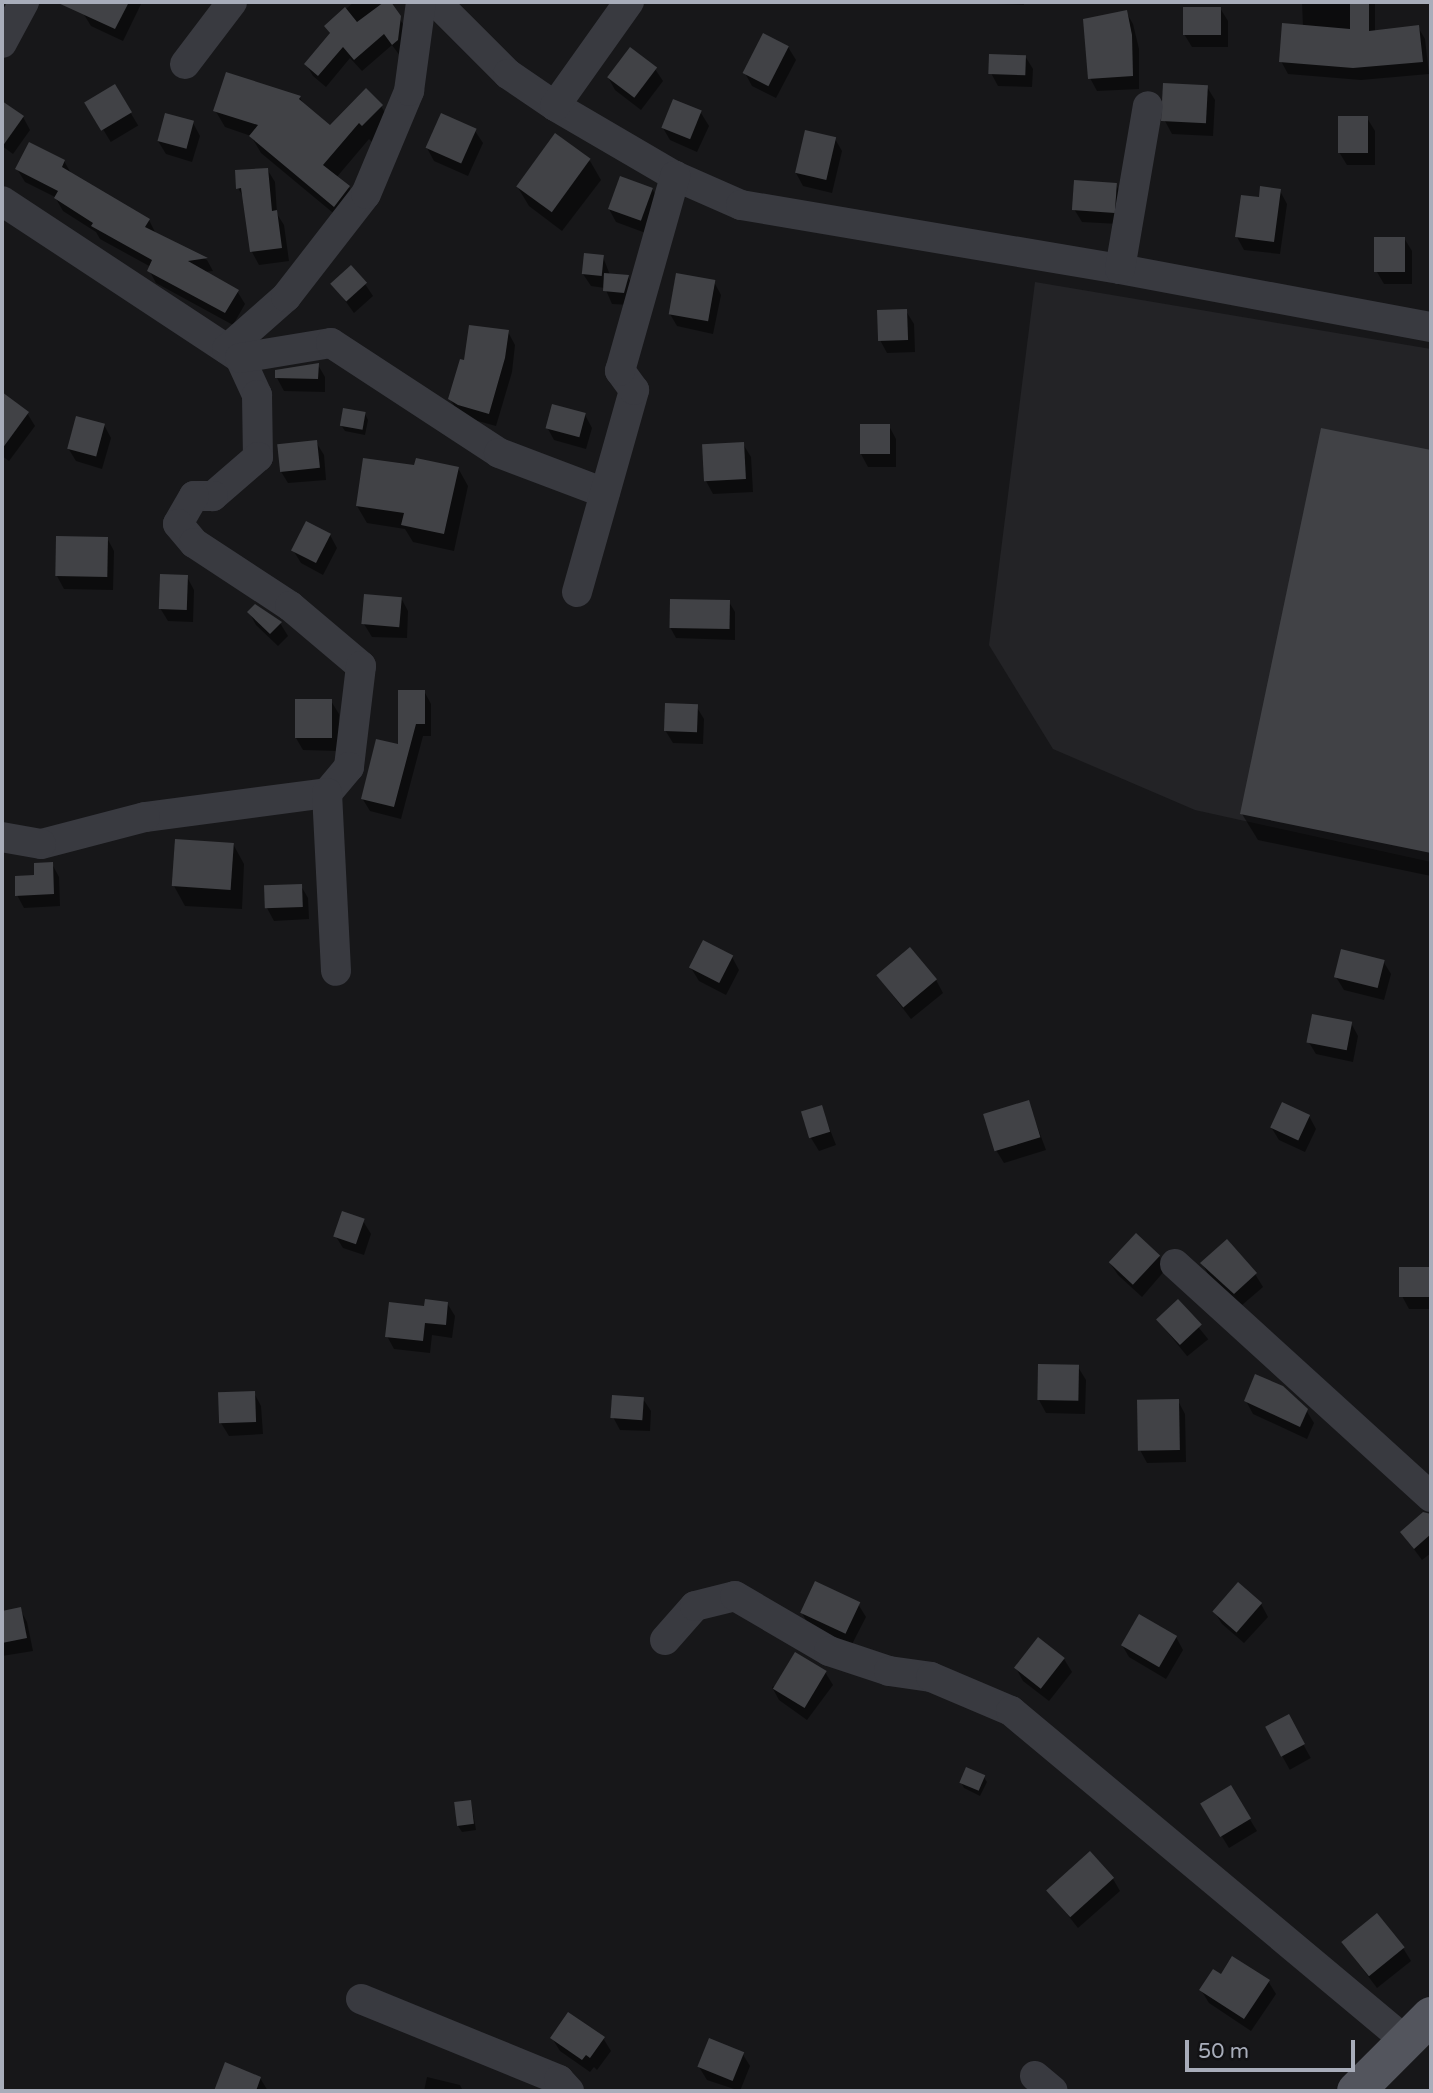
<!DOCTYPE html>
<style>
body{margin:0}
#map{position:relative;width:1433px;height:2093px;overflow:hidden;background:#171719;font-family:"Varela Round",sans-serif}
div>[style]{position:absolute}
.built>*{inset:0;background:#232326}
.shadow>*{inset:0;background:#0007;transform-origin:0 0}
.building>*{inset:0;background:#414246;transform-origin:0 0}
.minor>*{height:30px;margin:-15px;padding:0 15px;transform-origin:15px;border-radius:15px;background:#393a40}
.major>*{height:38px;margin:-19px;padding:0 19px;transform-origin:19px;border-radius:19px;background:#53555d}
span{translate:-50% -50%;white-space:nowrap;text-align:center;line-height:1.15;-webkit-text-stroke:7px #121214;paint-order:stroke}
.frame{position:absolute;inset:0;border:4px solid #a8adba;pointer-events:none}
.scale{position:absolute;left:1185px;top:2040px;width:170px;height:32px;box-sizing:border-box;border:4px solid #a8adba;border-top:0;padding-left:9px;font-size:21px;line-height:24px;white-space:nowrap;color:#a8adba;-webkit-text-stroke:5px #121214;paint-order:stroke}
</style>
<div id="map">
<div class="built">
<div style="clip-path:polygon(1035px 282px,1431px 349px,1431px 862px,1195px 810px,1053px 749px,989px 645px)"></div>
</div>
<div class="shadow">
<div style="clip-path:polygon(88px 2px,142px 2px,123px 41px,91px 26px,83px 13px)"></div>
<div style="clip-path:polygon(354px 2px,388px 2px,407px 30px,400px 56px,392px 45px,362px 71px,350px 58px,326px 87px,313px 76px,306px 64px,331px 35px,326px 26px)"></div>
<div style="clip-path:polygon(939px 2px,1024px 2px,1024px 5px)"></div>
<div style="clip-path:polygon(1302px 2px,1375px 2px,1375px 32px,1418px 27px,1425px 39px,1429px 74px,1361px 80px,1288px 74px,1281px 61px,1303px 27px)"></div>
<div style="clip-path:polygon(1220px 8px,1228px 21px,1228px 47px,1192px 47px,1184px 34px)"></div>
<div style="clip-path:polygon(1126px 12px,1133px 24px,1139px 49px,1139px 89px,1097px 91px,1090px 78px)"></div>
<div style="clip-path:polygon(788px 47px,796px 60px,776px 98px,752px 86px,745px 73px)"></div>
<div style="clip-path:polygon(1025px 56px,1033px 69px,1032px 87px,998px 86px,991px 73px)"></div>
<div style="clip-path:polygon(655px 69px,663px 81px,641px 110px,615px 90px,608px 77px)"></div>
<div style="clip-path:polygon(227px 74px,300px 98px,306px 108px,330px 128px,381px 106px,391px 123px,372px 142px,369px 139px,336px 178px,349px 187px,358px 204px,344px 222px,261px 153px,251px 136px,225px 127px,215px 110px)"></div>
<div style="left:115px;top:87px;width:45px;height:32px;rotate:59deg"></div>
<div style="clip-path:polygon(1207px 87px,1215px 100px,1213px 136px,1172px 134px,1165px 121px)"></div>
<div style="clip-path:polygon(2px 103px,23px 117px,30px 130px,13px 154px,2px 146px)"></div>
<div style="clip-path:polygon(701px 113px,709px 126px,697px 152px,670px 140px,663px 128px)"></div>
<div style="clip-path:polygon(1367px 118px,1375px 131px,1375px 165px,1347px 165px,1339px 152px)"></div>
<div style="clip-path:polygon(193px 123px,200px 136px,192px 162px,166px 154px,158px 141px)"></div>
<div style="clip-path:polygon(475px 131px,483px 143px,468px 176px,434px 161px,427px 148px)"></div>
<div style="clip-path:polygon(835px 139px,842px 151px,832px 193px,803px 186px,796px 173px)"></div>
<div style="clip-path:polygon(64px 161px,72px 175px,149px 220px,156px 234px,207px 260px,213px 271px,204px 272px,237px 291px,245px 304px,233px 325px,156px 283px,149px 270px,151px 267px,100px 239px,96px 232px,63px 211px,55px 197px,25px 182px,17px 169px)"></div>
<div style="clip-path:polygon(590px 161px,601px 180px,562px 231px,529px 206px,517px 186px)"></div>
<div style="clip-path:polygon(267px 169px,275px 182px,277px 214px,284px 225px,289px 261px,259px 265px,252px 252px,245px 200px,238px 188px)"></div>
<div style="clip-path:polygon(1116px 185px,1123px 198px,1119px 224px,1082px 222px,1074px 209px)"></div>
<div style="clip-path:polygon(652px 189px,660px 202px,651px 235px,616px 222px,609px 209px)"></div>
<div style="clip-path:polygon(1280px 191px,1287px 204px,1280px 254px,1244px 250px,1237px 237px,1260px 199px)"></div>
<div style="clip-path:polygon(1404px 238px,1412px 251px,1412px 284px,1384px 284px,1377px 272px)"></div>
<div style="clip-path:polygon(603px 257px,610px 275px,628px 277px,635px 289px,631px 305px,612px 304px,605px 288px,591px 286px,583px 274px)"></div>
<div style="clip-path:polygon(714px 282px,721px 295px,713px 334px,677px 326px,670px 314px)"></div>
<div style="clip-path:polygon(333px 284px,365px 284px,373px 296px,354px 313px)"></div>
<div style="clip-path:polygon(906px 311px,914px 324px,915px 352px,887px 353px,880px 340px)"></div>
<div style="clip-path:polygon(508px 332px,515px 345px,512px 372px,496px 426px,467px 418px,458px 412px,450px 399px,466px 363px)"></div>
<div style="clip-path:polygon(318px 365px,325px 377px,325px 392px,284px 391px,277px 378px)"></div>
<div style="clip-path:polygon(2px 394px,27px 413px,35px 426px,9px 461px,2px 456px)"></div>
<div style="clip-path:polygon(365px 414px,368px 420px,365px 435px,345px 431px,341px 425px)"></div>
<div style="clip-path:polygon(585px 415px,592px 428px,586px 449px,554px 440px,547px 427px)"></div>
<div style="clip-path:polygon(104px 425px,111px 438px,102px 469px,76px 461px,68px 448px)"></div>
<div style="clip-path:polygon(889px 426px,896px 439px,896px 467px,868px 467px,861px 454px)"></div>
<div style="clip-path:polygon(1322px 430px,1431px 452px,1431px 876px,1258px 840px,1242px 814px)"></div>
<div style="clip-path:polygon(316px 442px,324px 455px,326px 480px,288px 483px,280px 470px)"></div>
<div style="clip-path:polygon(743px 444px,751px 457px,753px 492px,713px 494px,706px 481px)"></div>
<div style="clip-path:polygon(415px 467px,458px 468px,468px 486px,454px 551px,413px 542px,405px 529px,367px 523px,357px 506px)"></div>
<div style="clip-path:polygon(330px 535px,337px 548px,323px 575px,301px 563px,293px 550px)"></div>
<div style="clip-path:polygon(107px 538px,114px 551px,113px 590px,64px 589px,57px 576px)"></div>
<div style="clip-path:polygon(187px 577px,194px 590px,193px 622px,168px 621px,160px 608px)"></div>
<div style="clip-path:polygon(401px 598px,408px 611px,407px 638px,372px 637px,364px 624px)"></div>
<div style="clip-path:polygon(729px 602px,735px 612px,735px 640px,676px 638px,670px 627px)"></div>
<div style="clip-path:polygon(249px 612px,280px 623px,288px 636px,278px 646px,256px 625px)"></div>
<div style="clip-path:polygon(424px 691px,431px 704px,431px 736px,423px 736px,401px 819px,370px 811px,362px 798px,399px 746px)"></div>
<div style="clip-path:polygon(331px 701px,339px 714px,338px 751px,303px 750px,296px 738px)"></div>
<div style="clip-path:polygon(696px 706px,704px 719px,703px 744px,673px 743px,665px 730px)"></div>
<div style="clip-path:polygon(233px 844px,244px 864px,242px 909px,185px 906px,174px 886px)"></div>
<div style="clip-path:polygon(52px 864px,59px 877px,60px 906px,24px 908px,17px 895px)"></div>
<div style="clip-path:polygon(301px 886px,308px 898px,309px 919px,274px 921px,267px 908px)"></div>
<div style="clip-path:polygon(732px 957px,739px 970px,726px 995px,699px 981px,691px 968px)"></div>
<div style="clip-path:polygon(1383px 961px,1391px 974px,1384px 1000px,1344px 990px,1336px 977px)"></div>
<div style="clip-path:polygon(878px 976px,936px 980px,943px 993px,911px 1019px)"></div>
<div style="clip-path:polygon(1351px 1023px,1358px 1036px,1353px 1062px,1316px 1054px,1308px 1041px)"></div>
<div style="clip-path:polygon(1028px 1102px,1046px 1150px,1004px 1163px,996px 1150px)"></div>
<div style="clip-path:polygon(821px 1107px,836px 1145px,819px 1151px,811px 1138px)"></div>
<div style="clip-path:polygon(1309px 1116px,1316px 1129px,1305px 1152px,1279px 1140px,1271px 1127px)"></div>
<div style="clip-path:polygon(363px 1221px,371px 1234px,364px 1255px,343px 1248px,335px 1235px)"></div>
<div style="clip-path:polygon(1136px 1235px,1159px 1256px,1166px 1269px,1142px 1297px,1118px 1275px,1110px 1263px)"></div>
<div style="clip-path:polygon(1202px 1263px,1255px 1274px,1263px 1287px,1242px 1305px,1209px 1276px)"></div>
<div style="clip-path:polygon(1431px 1268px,1431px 1309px,1409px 1309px,1402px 1296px,1401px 1269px)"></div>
<div style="left:1178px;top:1302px;width:48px;height:27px;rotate:51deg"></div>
<div style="clip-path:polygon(447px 1303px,455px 1316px,452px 1338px,432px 1335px,430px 1353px,394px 1349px,387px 1336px,426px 1308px)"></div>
<div style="clip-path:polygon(1078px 1367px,1086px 1380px,1085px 1414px,1046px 1413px,1039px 1400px)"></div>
<div style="clip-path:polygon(254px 1393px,261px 1406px,263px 1434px,229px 1436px,221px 1423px)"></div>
<div style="clip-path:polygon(643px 1399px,651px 1411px,650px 1431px,620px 1430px,613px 1417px)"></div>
<div style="clip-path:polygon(1178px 1401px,1185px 1414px,1186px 1462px,1147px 1463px,1140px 1450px)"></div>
<div style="clip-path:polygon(1246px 1401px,1306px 1410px,1314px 1423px,1307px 1439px,1253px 1414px)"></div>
<div style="clip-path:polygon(1430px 1516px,1431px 1553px,1422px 1560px,1402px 1533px)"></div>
<div style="clip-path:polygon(858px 1604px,866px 1617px,850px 1648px,809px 1626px,802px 1613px)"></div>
<div style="clip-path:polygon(1261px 1604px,1268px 1617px,1244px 1643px,1222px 1624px,1214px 1611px)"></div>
<div style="clip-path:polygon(20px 1609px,27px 1622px,33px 1651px,2px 1656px,2px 1613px)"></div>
<div style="clip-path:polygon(1176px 1637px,1183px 1650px,1166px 1679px,1129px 1657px,1122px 1645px)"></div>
<div style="clip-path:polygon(1064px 1659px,1072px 1672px,1049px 1701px,1023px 1681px,1016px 1668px)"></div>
<div style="clip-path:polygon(825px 1672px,833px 1685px,807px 1720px,779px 1700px,772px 1687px)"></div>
<div style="left:1288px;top:1717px;width:47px;height:24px;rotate:61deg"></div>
<div style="clip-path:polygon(983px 1776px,987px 1782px,980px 1796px,964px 1788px,961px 1782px)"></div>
<div style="clip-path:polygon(1230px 1787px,1257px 1831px,1229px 1848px,1210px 1817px)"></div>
<div style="clip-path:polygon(471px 1802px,476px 1830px,462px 1832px,458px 1826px)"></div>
<div style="clip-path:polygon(1113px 1879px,1120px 1891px,1078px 1928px,1048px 1890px)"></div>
<div style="clip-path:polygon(1343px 1943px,1403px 1948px,1411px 1961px,1377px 1988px)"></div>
<div style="clip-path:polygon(1221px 1976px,1268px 1981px,1276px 1994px,1251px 2031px,1209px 2003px,1201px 1990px)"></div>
<div style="clip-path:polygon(552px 2038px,603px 2038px,611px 2051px,597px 2070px,594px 2067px,590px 2072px,560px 2051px)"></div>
<div style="clip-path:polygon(742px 2053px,750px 2066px,740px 2091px,707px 2080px,699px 2067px)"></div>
<div style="clip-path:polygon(226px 2064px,260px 2078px,268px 2091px,216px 2091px)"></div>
<div style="clip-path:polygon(427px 2077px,460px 2085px,463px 2091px,424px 2091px)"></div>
</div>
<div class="building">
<div style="clip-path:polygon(56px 2px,129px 2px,115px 29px)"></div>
<div style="clip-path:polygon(384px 2px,391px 2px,401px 16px,398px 40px,392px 45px,384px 34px,354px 60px,343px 47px,318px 76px,304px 64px,330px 33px,324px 26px,345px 7px,357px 22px)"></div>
<div style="clip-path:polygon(1350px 2px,1369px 2px,1369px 31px,1419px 25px,1423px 62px,1353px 68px,1279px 62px,1282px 23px,1350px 29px)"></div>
<div style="left:1183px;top:7px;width:38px;height:28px"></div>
<div style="clip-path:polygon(1127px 10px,1132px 35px,1133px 76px,1088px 79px,1083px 19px)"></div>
<div style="left:763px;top:33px;width:29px;height:45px;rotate:27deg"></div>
<div style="left:630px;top:47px;width:34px;height:38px;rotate:37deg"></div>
<div style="left:989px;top:54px;width:37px;height:20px;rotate:2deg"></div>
<div style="clip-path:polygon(226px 72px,301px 96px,299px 99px,330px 125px,366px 88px,383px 105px,362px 126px,359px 123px,323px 165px,350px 186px,334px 207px,249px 136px,258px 125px,213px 111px)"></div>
<div style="left:1163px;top:83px;width:45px;height:38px;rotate:3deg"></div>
<div style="left:115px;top:84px;width:33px;height:36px;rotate:59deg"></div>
<div style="left:673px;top:99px;width:31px;height:31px;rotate:22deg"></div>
<div style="clip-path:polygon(2px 101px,24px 116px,2px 147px)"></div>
<div style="left:165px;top:113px;width:30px;height:29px;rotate:15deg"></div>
<div style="left:441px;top:113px;width:39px;height:38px;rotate:24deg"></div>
<div style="left:1338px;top:116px;width:30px;height:37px"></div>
<div style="left:805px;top:130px;width:32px;height:44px;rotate:13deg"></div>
<div style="left:555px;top:133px;width:44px;height:66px;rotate:36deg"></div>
<div style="clip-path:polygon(29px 142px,65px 160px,62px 167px,150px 219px,145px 227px,208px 258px,188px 261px,239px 290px,225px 313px,147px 271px,152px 260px,91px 226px,93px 223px,54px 198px,58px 191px,15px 169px)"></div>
<div style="clip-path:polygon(268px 168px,272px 211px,277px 210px,282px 248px,250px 252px,241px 188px,236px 189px,235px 170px)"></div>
<div style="left:620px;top:176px;width:35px;height:35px;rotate:20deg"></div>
<div style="left:1074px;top:180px;width:43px;height:30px;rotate:4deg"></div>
<div style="clip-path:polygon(1260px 186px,1281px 189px,1274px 242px,1235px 237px,1241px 195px,1259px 197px)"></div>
<div style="left:1374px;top:237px;width:31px;height:35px"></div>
<div style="left:584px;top:253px;width:20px;height:21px;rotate:6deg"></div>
<div style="left:351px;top:265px;width:24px;height:28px;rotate:48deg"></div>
<div style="clip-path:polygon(604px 273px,629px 275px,624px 293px,603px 291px)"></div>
<div style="left:676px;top:273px;width:40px;height:42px;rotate:10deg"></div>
<div style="left:907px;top:309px;width:31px;height:30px;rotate:88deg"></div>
<div style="clip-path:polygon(469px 325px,509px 330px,505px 358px,489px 414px,458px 405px,448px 399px,460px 359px,464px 360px)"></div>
<div style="clip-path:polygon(319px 363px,318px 379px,275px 378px,275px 370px)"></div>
<div style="clip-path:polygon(2px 392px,29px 412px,2px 449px)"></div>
<div style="left:552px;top:404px;width:35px;height:25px;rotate:15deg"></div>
<div style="left:343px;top:408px;width:23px;height:18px;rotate:10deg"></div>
<div style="left:76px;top:416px;width:30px;height:34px;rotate:15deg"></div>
<div style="left:860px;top:424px;width:30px;height:30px"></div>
<div style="clip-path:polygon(1321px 428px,1431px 450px,1431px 853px,1240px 814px)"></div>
<div style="left:317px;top:440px;width:28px;height:40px;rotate:84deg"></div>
<div style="left:744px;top:442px;width:37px;height:42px;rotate:87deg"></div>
<div style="clip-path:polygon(363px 458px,414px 465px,416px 458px,459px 467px,444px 534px,401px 525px,404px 513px,356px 506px)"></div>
<div style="left:306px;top:521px;width:28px;height:33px;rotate:27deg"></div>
<div style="left:56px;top:536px;width:52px;height:40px;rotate:1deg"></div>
<div style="left:160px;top:574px;width:28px;height:35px;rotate:2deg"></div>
<div style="left:364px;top:594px;width:38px;height:30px;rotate:5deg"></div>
<div style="left:670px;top:599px;width:60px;height:29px;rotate:1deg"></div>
<div style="clip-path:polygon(255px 604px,282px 622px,270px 634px,247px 612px)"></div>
<div style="clip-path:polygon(398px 690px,425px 690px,425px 724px,416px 724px,394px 807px,361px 799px,376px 739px,398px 744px)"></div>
<div style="left:295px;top:699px;width:37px;height:39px"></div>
<div style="left:665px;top:703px;width:33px;height:28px;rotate:2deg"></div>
<div style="left:175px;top:839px;width:59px;height:47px;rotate:4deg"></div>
<div style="clip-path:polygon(53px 862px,54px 894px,15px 896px,15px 876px,34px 875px,34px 863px)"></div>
<div style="left:302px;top:884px;width:23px;height:38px;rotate:88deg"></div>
<div style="left:703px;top:940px;width:34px;height:31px;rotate:27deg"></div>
<div style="left:910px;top:947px;width:42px;height:44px;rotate:50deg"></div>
<div style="left:1341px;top:949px;width:45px;height:29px;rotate:14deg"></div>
<div style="left:1312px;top:1014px;width:41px;height:29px;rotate:11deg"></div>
<div style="left:1029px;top:1100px;width:39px;height:48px;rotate:73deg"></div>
<div style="left:1282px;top:1102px;width:31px;height:28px;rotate:25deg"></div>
<div style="left:822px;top:1105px;width:28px;height:22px;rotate:73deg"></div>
<div style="left:342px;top:1211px;width:24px;height:27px;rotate:19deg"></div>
<div style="left:1136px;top:1233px;width:33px;height:40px;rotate:43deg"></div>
<div style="clip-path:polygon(1227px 1239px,1257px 1273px,1234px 1294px,1200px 1263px)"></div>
<div style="left:1399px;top:1267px;width:32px;height:30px"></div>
<div style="clip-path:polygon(425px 1299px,448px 1302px,446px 1325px,425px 1323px,423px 1341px,385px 1337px,389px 1302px,424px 1306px)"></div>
<div style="left:1178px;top:1299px;width:35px;height:30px;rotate:47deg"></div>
<div style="left:1038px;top:1364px;width:41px;height:36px;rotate:1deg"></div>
<div style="clip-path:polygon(1255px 1374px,1283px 1386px,1308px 1409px,1300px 1427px,1244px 1401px)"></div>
<div style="left:255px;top:1391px;width:31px;height:37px;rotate:88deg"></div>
<div style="left:612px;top:1395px;width:32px;height:23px;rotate:4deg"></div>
<div style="left:1179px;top:1399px;width:51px;height:42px;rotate:89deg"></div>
<div style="clip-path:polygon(1423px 1512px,1431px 1514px,1431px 1534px,1414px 1549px,1400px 1532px)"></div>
<div style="left:815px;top:1581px;width:50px;height:35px;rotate:25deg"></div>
<div style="left:1238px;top:1582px;width:32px;height:39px;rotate:41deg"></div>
<div style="clip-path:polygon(21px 1607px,27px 1638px,2px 1643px,2px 1611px)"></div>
<div style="left:1139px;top:1614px;width:44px;height:36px;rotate:30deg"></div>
<div style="left:1038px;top:1637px;width:34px;height:39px;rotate:38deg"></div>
<div style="left:795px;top:1652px;width:37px;height:43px;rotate:31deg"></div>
<div style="left:1289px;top:1714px;width:34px;height:27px;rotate:62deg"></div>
<div style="left:966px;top:1767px;width:21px;height:17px;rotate:23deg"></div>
<div style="left:1231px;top:1785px;width:39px;height:36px;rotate:59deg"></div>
<div style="left:471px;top:1800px;width:24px;height:17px;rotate:83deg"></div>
<div style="left:1090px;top:1851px;width:36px;height:59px;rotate:48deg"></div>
<div style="left:1377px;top:1913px;width:44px;height:46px;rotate:51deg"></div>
<div style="clip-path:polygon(1232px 1956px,1270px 1980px,1244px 2019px,1199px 1990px,1213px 1969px,1221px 1974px)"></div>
<div style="clip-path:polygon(568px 2012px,605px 2037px,590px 2058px,586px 2055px,582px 2060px,550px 2038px)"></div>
<div style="left:709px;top:2038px;width:38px;height:31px;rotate:22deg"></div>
<div style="clip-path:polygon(225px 2062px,261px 2077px,256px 2091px,214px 2091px)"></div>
</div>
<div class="minor">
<div style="left:436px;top:2px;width:102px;rotate:45deg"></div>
<div style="left:508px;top:74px;width:57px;rotate:34.2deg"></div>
<div style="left:555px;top:106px;width:139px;rotate:30.3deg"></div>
<div style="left:675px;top:176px;width:72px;rotate:23.7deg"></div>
<div style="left:741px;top:205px;width:384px;rotate:9.6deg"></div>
<div style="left:1120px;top:269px;width:316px;rotate:10.6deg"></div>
<div style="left:2px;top:43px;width:47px;rotate:-61.8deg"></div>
<div style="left:185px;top:64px;width:78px;rotate:-52.8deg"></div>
<div style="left:555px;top:106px;width:128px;rotate:-54.6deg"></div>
<div style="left:2px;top:201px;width:285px;rotate:33.4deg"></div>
<div style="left:240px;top:358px;width:41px;rotate:65.3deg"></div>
<div style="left:257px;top:395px;width:62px;rotate:89.1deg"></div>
<div style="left:258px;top:457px;width:60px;rotate:139.1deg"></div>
<div style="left:213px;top:496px;width:19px;rotate:180deg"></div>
<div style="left:194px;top:496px;width:32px;rotate:120deg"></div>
<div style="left:178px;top:524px;width:25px;rotate:50deg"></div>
<div style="left:194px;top:543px;width:115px;rotate:33.3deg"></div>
<div style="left:290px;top:606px;width:93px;rotate:40.2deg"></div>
<div style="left:361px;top:666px;width:102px;rotate:96.8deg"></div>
<div style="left:349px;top:767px;width:34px;rotate:130deg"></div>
<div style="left:327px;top:793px;width:184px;rotate:172.5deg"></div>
<div style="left:145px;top:817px;width:107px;rotate:165.4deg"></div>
<div style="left:41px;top:844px;width:40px;rotate:-170deg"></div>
<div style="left:1120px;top:269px;width:165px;rotate:-80.3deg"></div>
<div style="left:227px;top:349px;width:79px;rotate:-41.4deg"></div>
<div style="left:286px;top:297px;width:130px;rotate:-52.2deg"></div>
<div style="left:366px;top:194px;width:112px;rotate:-67.3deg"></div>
<div style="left:409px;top:91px;width:90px;rotate:-82.3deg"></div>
<div style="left:240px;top:358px;width:92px;rotate:-9.4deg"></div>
<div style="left:331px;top:343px;width:201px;rotate:33.2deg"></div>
<div style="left:499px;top:453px;width:113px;rotate:20.7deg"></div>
<div style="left:577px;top:592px;width:210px;rotate:-74.2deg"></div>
<div style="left:634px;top:390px;width:24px;rotate:-126deg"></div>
<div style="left:620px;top:371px;width:203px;rotate:-74.2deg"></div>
<div style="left:327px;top:793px;width:178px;rotate:87.1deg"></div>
<div style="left:1175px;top:1264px;width:346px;rotate:42.3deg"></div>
<div style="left:665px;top:1640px;width:45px;rotate:-48.6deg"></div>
<div style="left:695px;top:1606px;width:41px;rotate:-14deg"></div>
<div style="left:735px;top:1596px;width:109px;rotate:30.3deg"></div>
<div style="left:829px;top:1651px;width:63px;rotate:18.4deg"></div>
<div style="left:889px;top:1671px;width:42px;rotate:8.1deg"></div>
<div style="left:931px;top:1677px;width:87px;rotate:23deg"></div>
<div style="left:1011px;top:1711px;width:515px;rotate:39.88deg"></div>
<div style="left:361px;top:1999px;width:214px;rotate:22.2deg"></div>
<div style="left:559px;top:2080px;width:15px;rotate:48deg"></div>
<div style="left:1035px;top:2076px;width:23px;rotate:40deg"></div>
</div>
<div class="major">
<div style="left:1356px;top:2091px;width:106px;rotate:-45deg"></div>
</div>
<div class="frame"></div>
<div class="scale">50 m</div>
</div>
